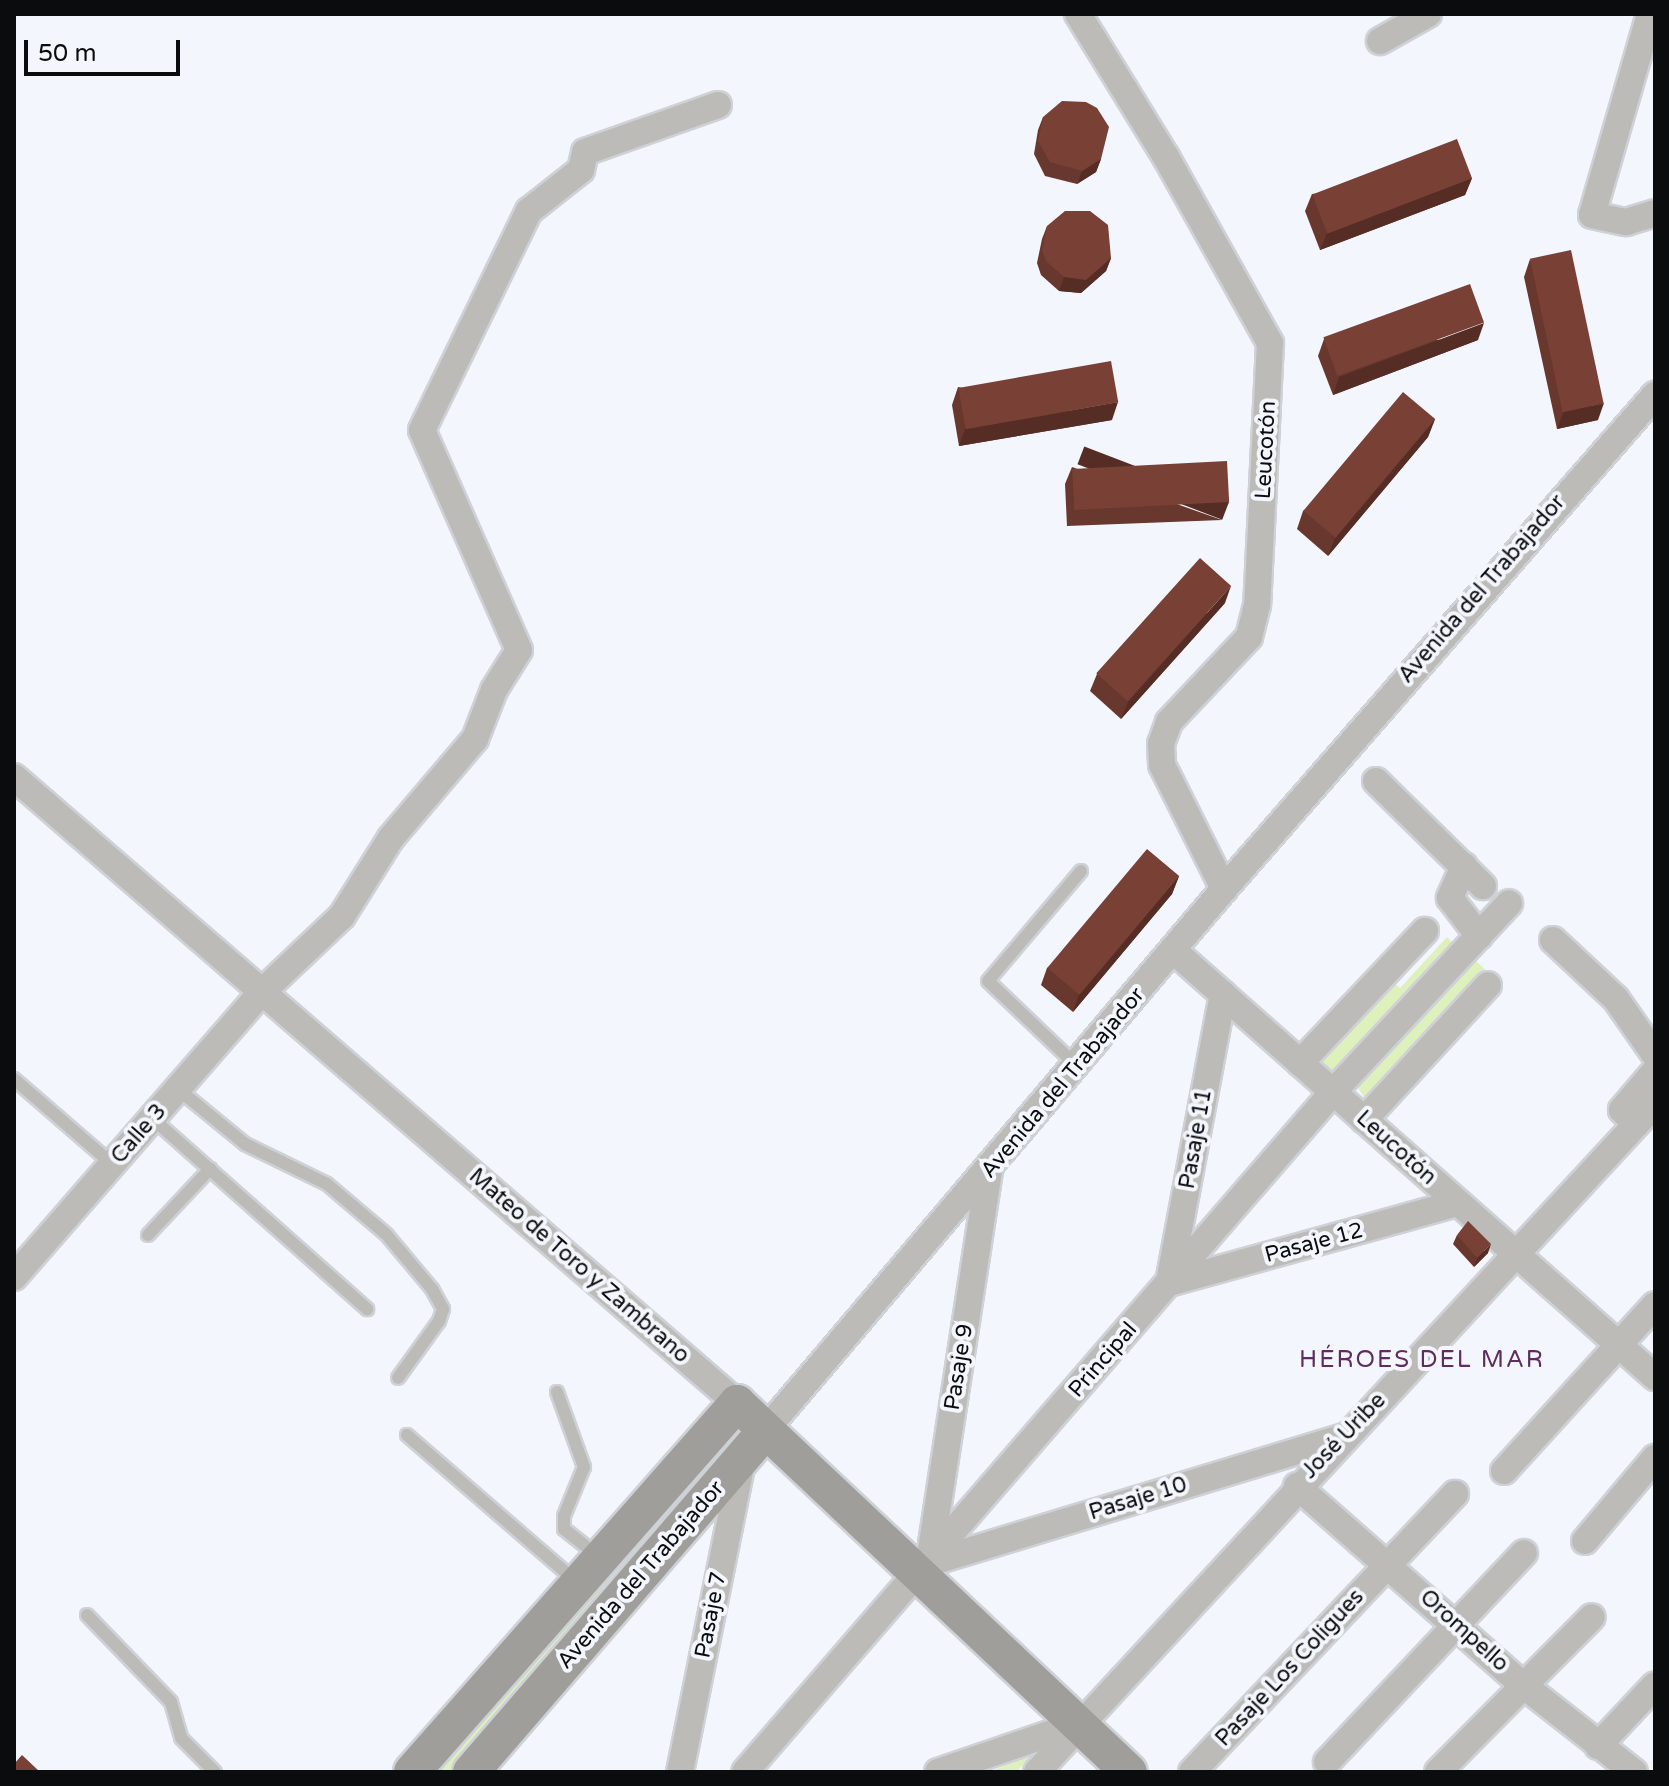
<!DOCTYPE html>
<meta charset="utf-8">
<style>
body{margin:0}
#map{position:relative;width:1669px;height:1786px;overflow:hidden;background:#f3f6fc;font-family:"Varela Round",sans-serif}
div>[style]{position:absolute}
.green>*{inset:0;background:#def1bd}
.roads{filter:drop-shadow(2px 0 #ced1d6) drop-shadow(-2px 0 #ced1d6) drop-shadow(0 2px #ced1d6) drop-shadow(0 -2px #ced1d6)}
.lane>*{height:12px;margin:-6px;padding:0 6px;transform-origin:6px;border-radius:6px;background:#bcbbb8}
.street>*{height:26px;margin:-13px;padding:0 13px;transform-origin:13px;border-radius:13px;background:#bcbbb8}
.secondary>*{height:36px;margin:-18px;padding:0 18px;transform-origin:18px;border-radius:18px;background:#9f9e9a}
.wall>*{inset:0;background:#68372e}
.shaded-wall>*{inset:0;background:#552d25;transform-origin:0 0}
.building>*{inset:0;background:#794035;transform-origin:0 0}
span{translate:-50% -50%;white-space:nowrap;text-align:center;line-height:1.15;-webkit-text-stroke:8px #f3f6fc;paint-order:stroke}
.street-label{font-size:22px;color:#0b0c0e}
.neighbourhood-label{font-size:24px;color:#5e2d5f;letter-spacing:2px}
.frame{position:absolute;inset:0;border:16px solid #0b0c0e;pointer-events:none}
.scale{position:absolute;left:24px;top:40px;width:156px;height:36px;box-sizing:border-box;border:4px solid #0b0c0e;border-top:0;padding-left:10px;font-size:24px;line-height:28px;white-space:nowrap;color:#0b0c0e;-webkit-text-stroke:6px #f3f6fc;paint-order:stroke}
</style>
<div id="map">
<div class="green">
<div style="clip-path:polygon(1447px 937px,1457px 947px,1341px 1069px,1328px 1070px,1319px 1059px,1392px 981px,1400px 988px)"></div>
<div style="clip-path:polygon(1474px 959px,1490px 974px,1367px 1102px,1357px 1086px)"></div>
<div style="clip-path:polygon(731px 1429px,745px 1430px,634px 1567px,625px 1565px,618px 1556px)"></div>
<div style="clip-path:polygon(600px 1578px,611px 1580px,614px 1591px,457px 1772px,429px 1772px)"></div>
<div style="clip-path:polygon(1031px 1755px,1017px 1772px,989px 1772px)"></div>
</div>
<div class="roads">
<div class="lane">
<div style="left:1078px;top:1067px;width:124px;rotate:-136.3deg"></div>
<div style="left:988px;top:981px;width:144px;rotate:-49.8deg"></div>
<div style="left:14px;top:1079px;width:130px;rotate:40.9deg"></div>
<div style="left:178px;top:1089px;width:87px;rotate:39.4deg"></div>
<div style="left:245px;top:1144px;width:91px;rotate:26deg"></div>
<div style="left:327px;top:1184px;width:77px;rotate:40.3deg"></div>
<div style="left:386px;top:1234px;width:72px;rotate:50.1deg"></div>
<div style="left:432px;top:1289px;width:23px;rotate:61deg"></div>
<div style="left:443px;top:1309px;width:13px;rotate:108deg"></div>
<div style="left:439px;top:1321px;width:70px;rotate:125.7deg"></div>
<div style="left:152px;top:1118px;width:288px;rotate:41.6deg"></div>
<div style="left:148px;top:1235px;width:91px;rotate:-46.8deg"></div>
<div style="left:557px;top:1392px;width:80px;rotate:70.2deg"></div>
<div style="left:584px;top:1467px;width:53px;rotate:112.2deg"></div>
<div style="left:564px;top:1516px;width:13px;rotate:90deg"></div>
<div style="left:564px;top:1529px;width:43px;rotate:38.5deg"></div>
<div style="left:407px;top:1435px;width:225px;rotate:40.9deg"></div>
<div style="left:87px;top:1615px;width:121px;rotate:46deg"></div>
<div style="left:171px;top:1702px;width:37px;rotate:74deg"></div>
<div style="left:181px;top:1738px;width:48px;rotate:45deg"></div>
</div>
<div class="street">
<div style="left:1078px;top:14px;width:168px;rotate:58.4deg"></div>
<div style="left:1166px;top:157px;width:213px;rotate:60.8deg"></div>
<div style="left:1270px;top:343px;width:262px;rotate:92.8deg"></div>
<div style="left:1257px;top:605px;width:33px;rotate:104deg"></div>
<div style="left:1249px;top:637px;width:117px;rotate:133.3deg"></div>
<div style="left:1169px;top:722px;width:23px;rotate:110deg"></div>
<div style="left:1161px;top:744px;width:21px;rotate:87deg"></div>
<div style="left:1162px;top:765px;width:139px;rotate:63.4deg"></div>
<div style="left:1650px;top:14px;width:209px;rotate:106.1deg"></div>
<div style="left:1592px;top:215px;width:35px;rotate:12deg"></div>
<div style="left:1626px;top:222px;width:30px;rotate:-17deg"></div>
<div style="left:1380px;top:41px;width:55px;rotate:-29.4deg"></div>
<div style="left:14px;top:777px;width:956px;rotate:40.89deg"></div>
<div style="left:1376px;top:781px;width:150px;rotate:44.5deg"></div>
<div style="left:1464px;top:866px;width:35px;rotate:114deg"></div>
<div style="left:1450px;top:898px;width:48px;rotate:52.7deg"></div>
<div style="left:1553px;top:940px;width:86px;rotate:43.1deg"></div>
<div style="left:1616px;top:999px;width:68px;rotate:55.1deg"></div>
<div style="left:1174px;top:951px;width:643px;rotate:41.53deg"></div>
<div style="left:1223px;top:994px;width:294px;rotate:100.6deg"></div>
<div style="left:1169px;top:1283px;width:300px;rotate:-15.5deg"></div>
<div style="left:1300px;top:1063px;width:182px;rotate:-46.6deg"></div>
<div style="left:1364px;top:1120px;width:183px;rotate:-47.4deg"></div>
<div style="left:1636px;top:1124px;width:20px;rotate:-135deg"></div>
<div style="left:1622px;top:1110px;width:51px;rotate:-49.8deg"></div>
<div style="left:989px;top:1171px;width:397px;rotate:98.7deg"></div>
<div style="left:929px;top:1563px;width:433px;rotate:-16.9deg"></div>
<div style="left:14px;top:1277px;width:379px;rotate:-49deg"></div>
<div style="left:263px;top:991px;width:109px;rotate:-43.5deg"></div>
<div style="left:342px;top:916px;width:92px;rotate:-57.9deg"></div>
<div style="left:391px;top:838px;width:130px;rotate:-49.7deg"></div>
<div style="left:475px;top:739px;width:53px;rotate:-68.8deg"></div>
<div style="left:494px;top:690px;width:47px;rotate:-58deg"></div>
<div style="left:519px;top:650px;width:240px;rotate:-113.8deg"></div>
<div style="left:422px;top:430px;width:244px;rotate:-64deg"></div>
<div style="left:529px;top:211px;width:66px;rotate:-38.3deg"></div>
<div style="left:581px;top:170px;width:18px;rotate:-77deg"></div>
<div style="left:585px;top:152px;width:141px;rotate:-19.5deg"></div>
<div style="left:764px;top:1432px;width:712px;rotate:-49.73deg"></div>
<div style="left:1224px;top:889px;width:656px;rotate:-48.9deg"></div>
<div style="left:1504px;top:1471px;width:224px;rotate:-47.7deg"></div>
<div style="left:1297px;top:1486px;width:301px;rotate:41.4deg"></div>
<div style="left:1523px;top:1685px;width:141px;rotate:38.1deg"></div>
<div style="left:1585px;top:1541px;width:109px;rotate:-49.9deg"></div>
<div style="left:1598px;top:1746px;width:83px;rotate:-46.9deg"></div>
<div style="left:1327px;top:1762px;width:287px;rotate:-46.7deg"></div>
<div style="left:680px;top:1772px;width:320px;rotate:-78.7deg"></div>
<div style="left:745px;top:1772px;width:899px;rotate:-49.15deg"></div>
<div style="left:1333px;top:1092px;width:258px;rotate:-47deg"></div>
<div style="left:938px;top:1772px;width:145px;rotate:-18.9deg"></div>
<div style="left:1037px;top:1772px;width:910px;rotate:-47.23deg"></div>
<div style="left:1192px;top:1772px;width:383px;rotate:-46.6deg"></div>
<div style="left:1438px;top:1772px;width:218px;rotate:-45.2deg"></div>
</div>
<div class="secondary">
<div style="left:412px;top:1772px;width:492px;rotate:-48.6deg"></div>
<div style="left:737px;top:1403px;width:538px;rotate:43.27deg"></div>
<div style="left:471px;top:1772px;width:449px;rotate:-49.2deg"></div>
</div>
</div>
<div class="wall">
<div style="clip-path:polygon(1043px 117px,1101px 159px,1096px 172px,1077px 184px,1045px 176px,1034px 154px,1038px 130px)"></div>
<div style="clip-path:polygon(1472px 178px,1465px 195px,1320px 250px,1305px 211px,1312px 194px)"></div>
<div style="clip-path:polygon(1047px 226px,1111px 258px,1106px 271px,1081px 293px,1059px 291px,1041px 275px,1037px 263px,1042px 239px)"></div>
<div style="clip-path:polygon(1530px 259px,1598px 420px,1557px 429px,1524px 277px)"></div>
<div style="clip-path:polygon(1324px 339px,1478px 340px,1333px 395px,1318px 356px)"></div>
<div style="clip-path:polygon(958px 387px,1112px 420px,959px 446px,952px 405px)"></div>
<div style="clip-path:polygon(1435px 419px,1428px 437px,1328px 556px,1297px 529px,1303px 511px)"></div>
<div style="clip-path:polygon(1072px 467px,1222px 520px,1067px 526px,1065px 484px)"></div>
<div style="clip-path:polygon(1225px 603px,1121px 719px,1090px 691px,1097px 674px)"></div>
<div style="clip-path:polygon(1179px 876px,1172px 894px,1073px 1012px,1041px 985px,1047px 968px)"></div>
<div style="clip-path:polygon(1457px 1235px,1488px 1253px,1474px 1267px,1453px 1244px)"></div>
</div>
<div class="shaded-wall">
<div style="clip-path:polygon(1101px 159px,1096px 172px,1077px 184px,1082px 171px)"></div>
<div style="clip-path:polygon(1472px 178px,1465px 195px,1320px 250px,1327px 233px)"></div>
<div style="clip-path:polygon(1111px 258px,1106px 271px,1081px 293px,1059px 291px,1064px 277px)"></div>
<div style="clip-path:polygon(1484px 323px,1478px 340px,1333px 395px,1339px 377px)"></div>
<div style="clip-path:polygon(1118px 402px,1112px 420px,959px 446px,965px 429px)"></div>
<div style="clip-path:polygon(1604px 403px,1598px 420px,1557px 429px,1564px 411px)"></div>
<div style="clip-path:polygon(1435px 419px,1428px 437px,1328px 556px,1335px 538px)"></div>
<div style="left:1229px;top:502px;width:19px;height:155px;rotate:111deg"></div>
<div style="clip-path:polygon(1231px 586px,1225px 603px,1121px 719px,1128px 702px)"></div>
<div style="clip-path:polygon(1179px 876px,1172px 894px,1073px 1012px,1079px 994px)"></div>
<div style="clip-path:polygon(1491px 1244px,1488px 1253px,1474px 1267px,1477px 1258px)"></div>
</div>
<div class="building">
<div style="clip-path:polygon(1062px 101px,1086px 102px,1097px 108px,1109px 127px,1101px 159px,1082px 171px,1050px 162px,1038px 141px,1043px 117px)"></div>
<div style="left:1457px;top:139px;width:42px;height:155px;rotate:69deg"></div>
<div style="clip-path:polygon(1065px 211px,1090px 211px,1108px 225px,1111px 258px,1086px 280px,1064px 277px,1046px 261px,1042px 250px,1047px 226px)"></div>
<div style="left:1571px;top:250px;width:157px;height:42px;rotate:78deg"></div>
<div style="left:1470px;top:284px;width:41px;height:156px;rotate:70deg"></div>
<div style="left:1111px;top:361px;width:42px;height:155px;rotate:80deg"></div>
<div style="left:1403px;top:392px;width:42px;height:155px;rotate:40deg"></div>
<div style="left:1227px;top:461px;width:41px;height:155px;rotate:87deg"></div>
<div style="left:1200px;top:558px;width:42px;height:155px;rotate:42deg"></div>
<div style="left:1147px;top:849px;width:42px;height:155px;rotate:40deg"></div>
<div style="clip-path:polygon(1468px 1221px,1491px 1244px,1477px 1258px,1457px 1235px)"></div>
<div style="clip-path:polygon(22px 1755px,40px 1772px,14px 1772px,14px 1764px)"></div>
</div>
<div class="street-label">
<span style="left:1266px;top:450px;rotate:-87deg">Leucotón</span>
<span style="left:1482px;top:589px;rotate:-49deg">Avenida del Trabajador</span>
<span style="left:1063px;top:1083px;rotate:-50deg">Avenida del Trabajador</span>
<span style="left:139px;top:1134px;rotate:-49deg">Calle 3</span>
<span style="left:1196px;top:1139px;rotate:-80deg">Pasaje 11</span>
<span style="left:1396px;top:1148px;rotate:42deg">Leucotón</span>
<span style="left:1314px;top:1243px;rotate:-15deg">Pasaje 12</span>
<span style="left:579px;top:1266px;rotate:41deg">Mateo de Toro y Zambrano</span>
<span style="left:1103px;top:1360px;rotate:-49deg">Principal</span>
<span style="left:959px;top:1367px;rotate:-81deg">Pasaje 9</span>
<span style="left:1344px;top:1436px;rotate:-46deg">José Uribe</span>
<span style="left:1138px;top:1499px;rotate:-17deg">Pasaje 10</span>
<span style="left:641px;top:1575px;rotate:-49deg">Avenida del Trabajador</span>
<span style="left:711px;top:1615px;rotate:-79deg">Pasaje 7</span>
<span style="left:1464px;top:1631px;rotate:42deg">Orompello</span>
<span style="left:1290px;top:1668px;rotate:-47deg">Pasaje Los Coligues</span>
</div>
<div class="neighbourhood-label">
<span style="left:1422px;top:1360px">HÉROES DEL MAR</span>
</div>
<div class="frame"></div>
<div class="scale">50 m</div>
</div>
